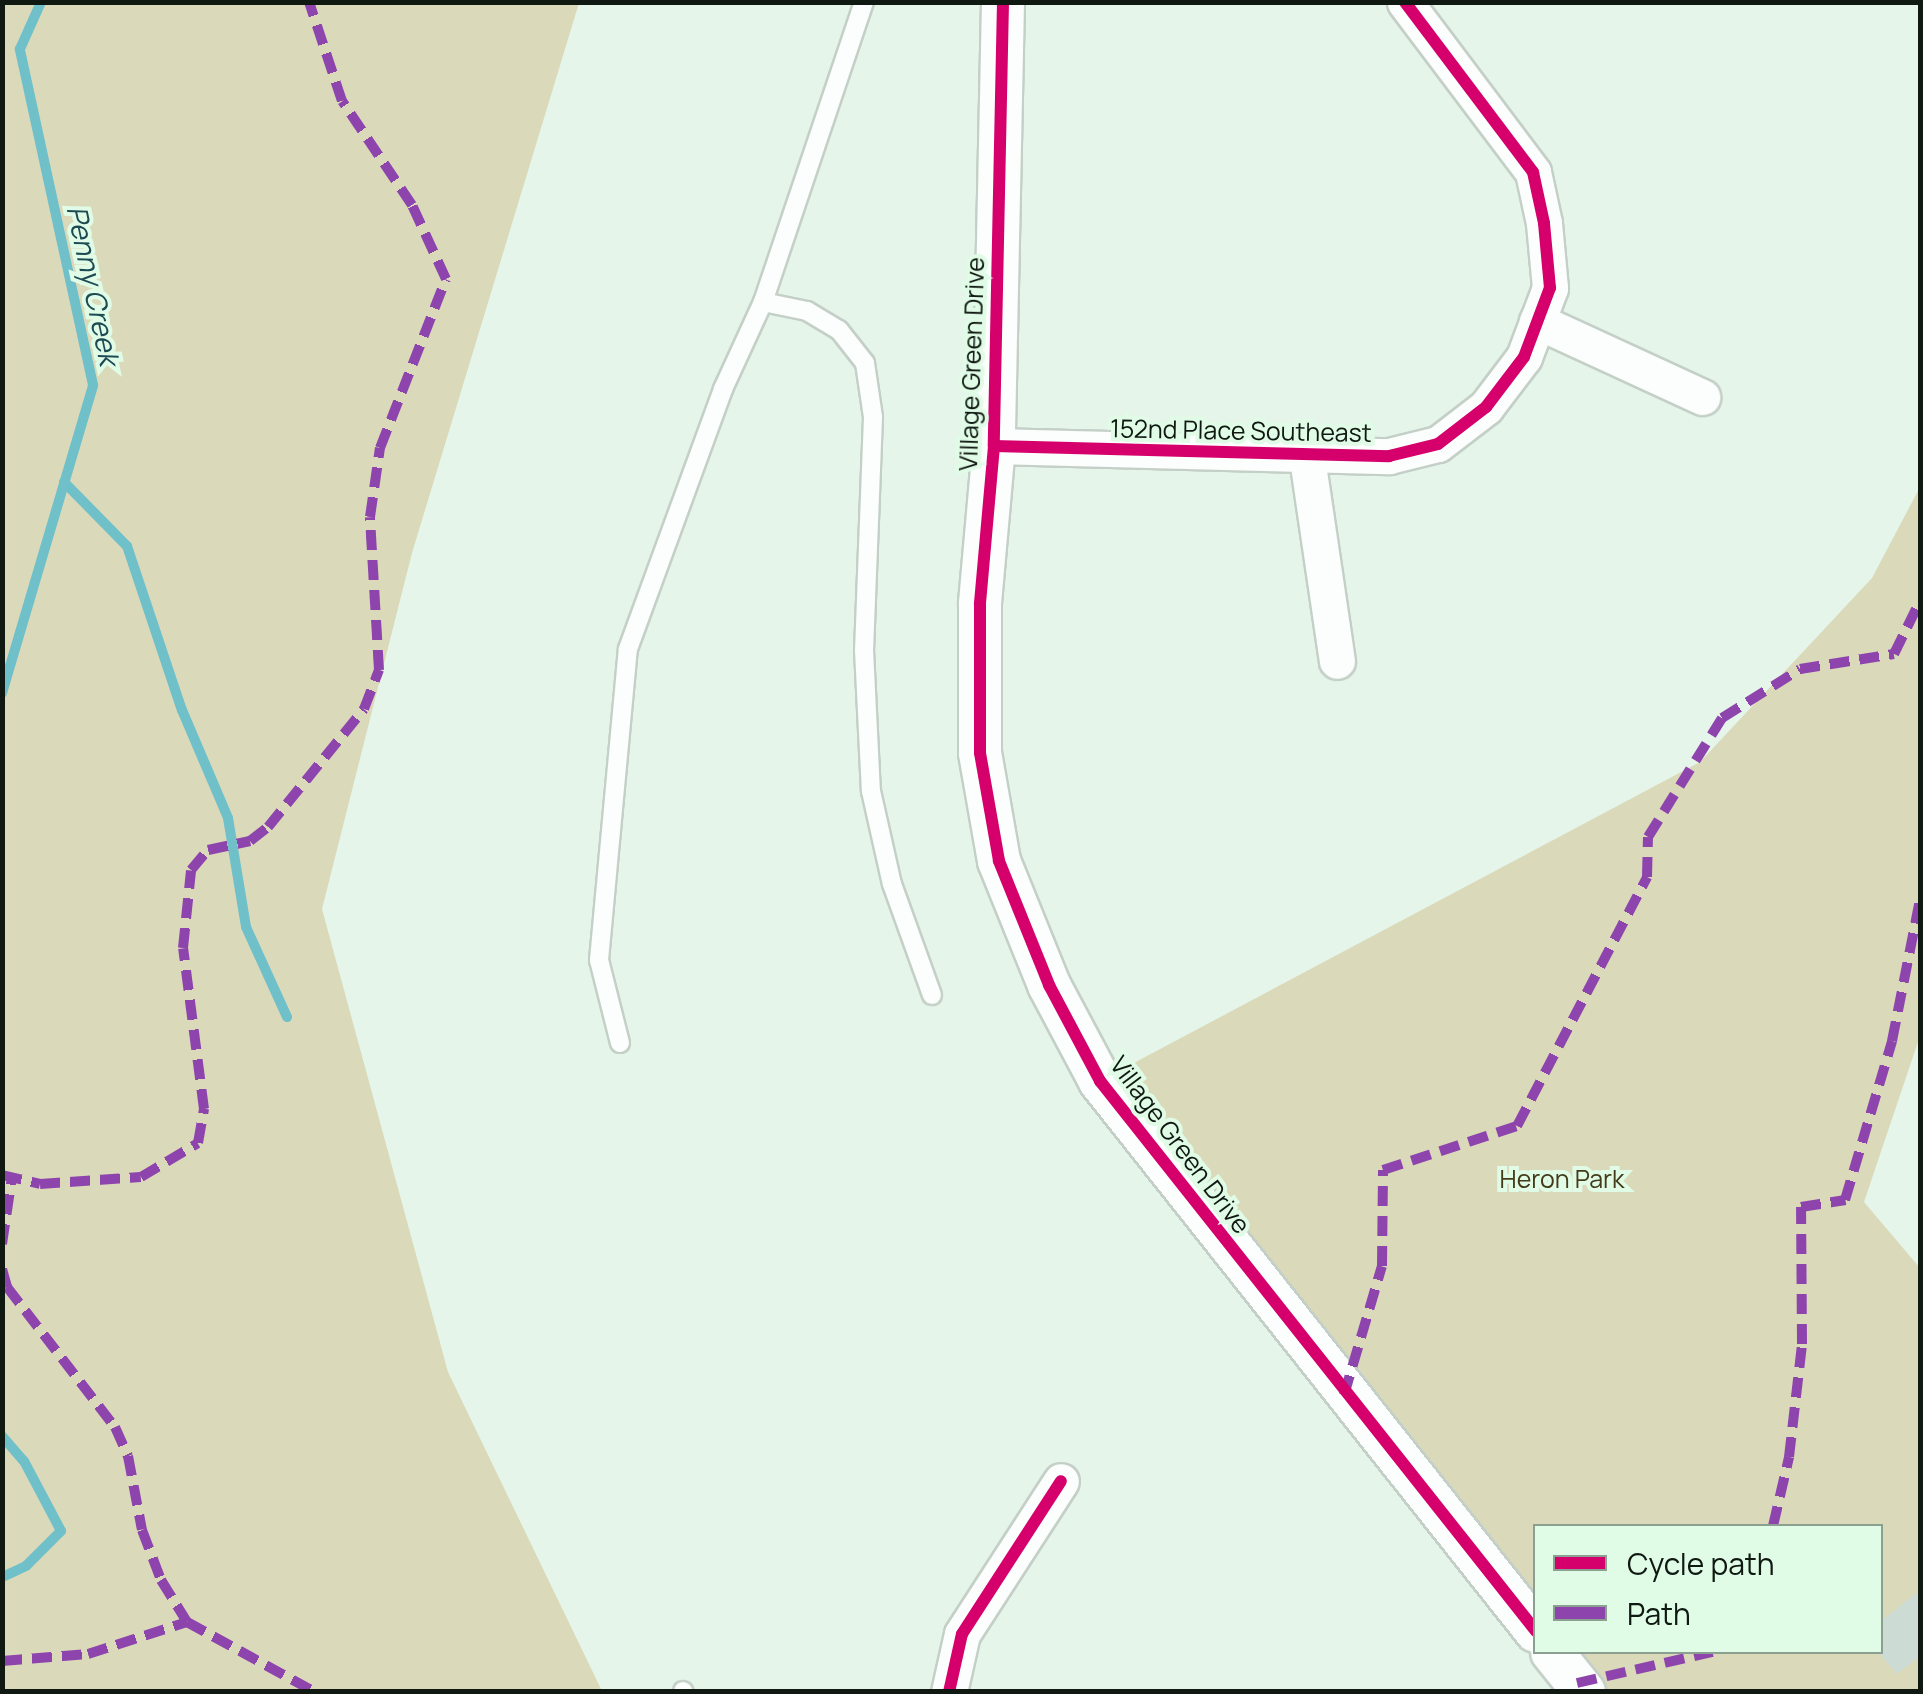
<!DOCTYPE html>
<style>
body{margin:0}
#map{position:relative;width:1923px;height:1694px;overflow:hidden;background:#e6f5ea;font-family:Manrope,sans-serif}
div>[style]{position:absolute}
.green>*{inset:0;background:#dadaba}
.stream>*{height:10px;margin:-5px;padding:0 5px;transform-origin:5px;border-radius:5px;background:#70c0ca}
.building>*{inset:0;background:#cddbd5}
.roads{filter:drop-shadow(2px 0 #c4d0c7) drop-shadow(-2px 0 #c4d0c7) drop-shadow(0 2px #c4d0c7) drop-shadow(0 -2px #c4d0c7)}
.service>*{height:18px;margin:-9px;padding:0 9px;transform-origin:9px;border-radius:9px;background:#fbfefc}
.minor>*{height:35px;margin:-17.5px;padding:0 17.5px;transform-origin:17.5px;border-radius:17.5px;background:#fbfefc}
.tertiary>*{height:42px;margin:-21px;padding:0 21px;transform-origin:21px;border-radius:21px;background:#fbfefc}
.quiet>*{height:10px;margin-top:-5px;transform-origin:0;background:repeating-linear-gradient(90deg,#8e44ad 0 20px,transparent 0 30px)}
.cycleway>*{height:12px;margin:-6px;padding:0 6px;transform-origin:6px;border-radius:6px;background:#d6006c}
span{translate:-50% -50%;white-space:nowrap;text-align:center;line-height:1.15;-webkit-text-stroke:8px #e0fbe6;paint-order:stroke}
.street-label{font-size:25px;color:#0f1811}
.park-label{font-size:25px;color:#443b19}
.water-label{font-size:28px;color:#1b4a52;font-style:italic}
.frame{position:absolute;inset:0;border:5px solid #0f1811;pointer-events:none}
.legend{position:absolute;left:1533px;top:1524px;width:350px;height:130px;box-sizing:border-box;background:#e0fbe6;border:2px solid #8ca091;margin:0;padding:12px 18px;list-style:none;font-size:30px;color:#0f1811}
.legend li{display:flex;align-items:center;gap:20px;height:50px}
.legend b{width:50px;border:2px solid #8ca091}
</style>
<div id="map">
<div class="green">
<div style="clip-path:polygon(3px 2px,579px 3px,412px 553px,322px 909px,448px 1372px,602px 1691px,3px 1691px)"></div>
<div style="clip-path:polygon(1920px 487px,1920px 1036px,1864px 1202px,1920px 1268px,1920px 1691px,1584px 1691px,1552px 1652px,1880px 1652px,1880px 1526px,1536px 1526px,1535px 1631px,1100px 1081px,1700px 762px,1872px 578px)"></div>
</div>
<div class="stream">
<div style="left:64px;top:482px;width:90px;rotate:45.5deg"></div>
<div style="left:127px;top:546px;width:173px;rotate:71.5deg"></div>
<div style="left:182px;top:710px;width:117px;rotate:66.9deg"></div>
<div style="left:228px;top:818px;width:110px;rotate:80.6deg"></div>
<div style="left:246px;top:927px;width:99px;rotate:65.5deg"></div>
<div style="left:2px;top:693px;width:321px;rotate:-73.5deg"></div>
<div style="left:93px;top:385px;width:344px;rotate:-102.3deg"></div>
<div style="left:20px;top:49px;width:51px;rotate:-65.9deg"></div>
<div style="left:2px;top:1436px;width:33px;rotate:49deg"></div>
<div style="left:24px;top:1461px;width:79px;rotate:62.1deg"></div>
<div style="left:61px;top:1531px;width:49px;rotate:135deg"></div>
<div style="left:26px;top:1566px;width:26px;rotate:155deg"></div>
</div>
<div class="building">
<div style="clip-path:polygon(1920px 1590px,1920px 1656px,1897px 1674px,1878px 1652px,1880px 1622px)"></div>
</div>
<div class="roads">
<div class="service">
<div style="left:763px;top:302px;width:45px;rotate:11.6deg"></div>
<div style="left:807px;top:311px;width:37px;rotate:31deg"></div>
<div style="left:839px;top:330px;width:42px;rotate:51.8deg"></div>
<div style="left:865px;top:363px;width:55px;rotate:81.6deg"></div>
<div style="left:873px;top:417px;width:233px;rotate:92.2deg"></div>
<div style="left:864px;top:650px;width:141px;rotate:87.2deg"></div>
<div style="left:871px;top:791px;width:95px;rotate:77.3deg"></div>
<div style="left:892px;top:884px;width:118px;rotate:70.2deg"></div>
<div style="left:620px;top:1043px;width:86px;rotate:-104.2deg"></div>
<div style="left:599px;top:960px;width:312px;rotate:-84.7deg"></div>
<div style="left:628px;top:649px;width:277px;rotate:-69.9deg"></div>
<div style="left:723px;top:389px;width:96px;rotate:-65.3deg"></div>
<div style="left:763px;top:302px;width:317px;rotate:-71.4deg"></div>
<div style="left:683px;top:1691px;width:1px;rotate:45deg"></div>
</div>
<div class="minor">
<div style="left:1537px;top:321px;width:182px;rotate:24.7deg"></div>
<div style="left:994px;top:446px;width:395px;rotate:1.5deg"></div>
<div style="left:1389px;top:456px;width:50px;rotate:-13.8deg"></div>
<div style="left:1438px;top:444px;width:61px;rotate:-37.6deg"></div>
<div style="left:1486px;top:407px;width:63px;rotate:-52.8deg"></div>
<div style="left:1524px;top:357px;width:74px;rotate:-69.4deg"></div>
<div style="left:1550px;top:288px;width:65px;rotate:-95.3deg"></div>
<div style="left:1544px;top:223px;width:52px;rotate:-102.2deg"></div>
<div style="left:1533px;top:172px;width:213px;rotate:-127deg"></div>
<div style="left:1307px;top:458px;width:205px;rotate:81.6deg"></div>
<div style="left:949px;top:1692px;width:59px;rotate:-77.4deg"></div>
<div style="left:962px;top:1634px;width:182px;rotate:-57.1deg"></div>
</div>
<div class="tertiary">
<div style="left:1003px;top:2px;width:444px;rotate:91.2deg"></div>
<div style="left:994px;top:446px;width:159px;rotate:95.1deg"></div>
<div style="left:980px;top:604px;width:149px;rotate:90deg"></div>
<div style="left:980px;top:753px;width:110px;rotate:80deg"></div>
<div style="left:999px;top:861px;width:134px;rotate:68deg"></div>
<div style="left:1049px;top:985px;width:109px;rotate:62deg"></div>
<div style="left:1100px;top:1081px;width:702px;rotate:51.6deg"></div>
<div style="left:1552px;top:1652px;width:51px;rotate:51.3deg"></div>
</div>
</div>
<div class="quiet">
<div style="left:2px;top:1175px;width:39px;rotate:13deg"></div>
<div style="left:40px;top:1184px;width:101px;rotate:-4deg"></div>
<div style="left:141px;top:1177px;width:66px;rotate:-30.8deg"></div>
<div style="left:198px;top:1143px;width:35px;rotate:-80deg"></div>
<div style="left:204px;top:1109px;width:162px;rotate:-97.4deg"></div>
<div style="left:183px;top:948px;width:78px;rotate:-84.1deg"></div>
<div style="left:191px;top:870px;width:26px;rotate:-50deg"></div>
<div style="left:208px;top:850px;width:43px;rotate:-12.1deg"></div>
<div style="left:250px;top:841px;width:23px;rotate:-38deg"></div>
<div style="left:268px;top:827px;width:152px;rotate:-50.9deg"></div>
<div style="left:364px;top:709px;width:42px;rotate:-69deg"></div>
<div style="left:379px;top:670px;width:153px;rotate:-93.4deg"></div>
<div style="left:370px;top:517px;width:70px;rotate:-81.8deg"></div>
<div style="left:380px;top:448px;width:181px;rotate:-68.7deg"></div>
<div style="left:446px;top:279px;width:81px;rotate:-114.7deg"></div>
<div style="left:412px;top:205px;width:125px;rotate:-123.9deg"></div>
<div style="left:342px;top:101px;width:104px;rotate:-108.4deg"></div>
<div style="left:2px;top:1244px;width:68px;rotate:-81.5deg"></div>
<div style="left:2px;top:1269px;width:19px;rotate:74deg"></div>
<div style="left:7px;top:1287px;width:177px;rotate:52.4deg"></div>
<div style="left:115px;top:1427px;width:32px;rotate:66deg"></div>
<div style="left:128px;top:1456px;width:75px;rotate:79.3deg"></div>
<div style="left:142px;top:1530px;width:53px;rotate:69.2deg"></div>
<div style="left:161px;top:1580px;width:49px;rotate:58.2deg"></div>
<div style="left:187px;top:1622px;width:146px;rotate:28.7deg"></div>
<div style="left:1344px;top:1395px;width:134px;rotate:-73.6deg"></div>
<div style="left:1382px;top:1266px;width:96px;rotate:-89.4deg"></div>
<div style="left:1383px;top:1170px;width:141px;rotate:-18.2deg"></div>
<div style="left:1517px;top:1126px;width:281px;rotate:-62.4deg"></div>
<div style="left:1647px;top:877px;width:40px;rotate:-88.6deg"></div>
<div style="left:1648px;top:837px;width:140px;rotate:-58.1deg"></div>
<div style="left:1722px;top:718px;width:92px;rotate:-32.1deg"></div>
<div style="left:1800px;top:669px;width:95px;rotate:-9.1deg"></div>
<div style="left:1894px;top:654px;width:59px;rotate:-63.9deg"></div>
<div style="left:1773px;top:1526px;width:71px;rotate:-76.9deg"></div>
<div style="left:1789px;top:1457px;width:114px;rotate:-83.4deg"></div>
<div style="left:1802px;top:1344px;width:137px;rotate:-90.4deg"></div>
<div style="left:1801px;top:1207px;width:45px;rotate:-9deg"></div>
<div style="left:1845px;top:1200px;width:166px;rotate:-73.5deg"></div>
<div style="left:1892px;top:1041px;width:144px;rotate:-78.8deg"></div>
<div style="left:2px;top:1661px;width:86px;rotate:-4.7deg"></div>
<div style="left:88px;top:1654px;width:104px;rotate:-17.9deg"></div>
<div style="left:1577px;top:1683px;width:139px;rotate:-12.9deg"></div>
</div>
<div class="cycleway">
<div style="left:1003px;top:2px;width:444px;rotate:91.2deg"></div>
<div style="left:994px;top:446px;width:159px;rotate:95.1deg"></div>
<div style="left:980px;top:604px;width:149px;rotate:90deg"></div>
<div style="left:980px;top:753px;width:110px;rotate:80deg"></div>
<div style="left:999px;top:861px;width:134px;rotate:68deg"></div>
<div style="left:1049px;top:985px;width:109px;rotate:62deg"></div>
<div style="left:1100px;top:1081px;width:702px;rotate:51.6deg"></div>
<div style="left:994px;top:446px;width:395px;rotate:1.5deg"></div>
<div style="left:1389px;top:456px;width:50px;rotate:-13.8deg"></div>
<div style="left:1438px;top:444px;width:61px;rotate:-37.6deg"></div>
<div style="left:1486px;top:407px;width:63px;rotate:-52.8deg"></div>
<div style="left:1524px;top:357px;width:74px;rotate:-69.4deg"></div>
<div style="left:1550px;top:288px;width:65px;rotate:-95.3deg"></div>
<div style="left:1544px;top:223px;width:52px;rotate:-102.2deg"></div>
<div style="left:1533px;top:172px;width:213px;rotate:-127deg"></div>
<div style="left:949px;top:1692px;width:59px;rotate:-77.4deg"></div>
<div style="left:962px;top:1634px;width:182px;rotate:-57.1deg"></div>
</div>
<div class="street-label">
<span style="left:972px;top:364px;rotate:-88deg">Village Green Drive</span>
<span style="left:1241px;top:431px;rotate:1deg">152nd Place Southeast</span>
<span style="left:1180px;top:1145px;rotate:53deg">Village Green Drive</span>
</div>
<div class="park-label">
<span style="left:1562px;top:1179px">Heron Park</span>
</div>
<div class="water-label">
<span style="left:94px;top:285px;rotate:78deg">Penny Creek</span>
</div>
<div class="frame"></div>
<ul class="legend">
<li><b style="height:12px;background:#d6006c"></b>Cycle path</li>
<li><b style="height:12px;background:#8e44ad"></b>Path</li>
</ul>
</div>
